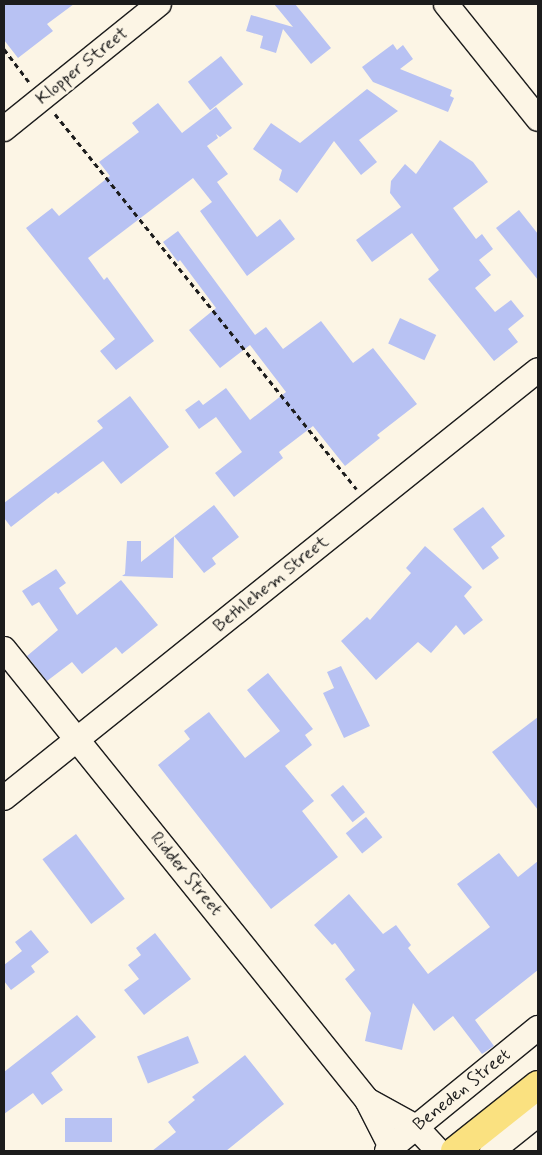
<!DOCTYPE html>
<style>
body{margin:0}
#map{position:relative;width:542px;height:1155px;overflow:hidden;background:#fcf5e5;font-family:Mynerve,sans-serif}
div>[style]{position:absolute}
.building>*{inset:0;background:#b8c2f3;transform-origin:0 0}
.path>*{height:3px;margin-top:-1.5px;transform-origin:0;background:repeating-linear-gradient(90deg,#1c1c1c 0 5px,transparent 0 9px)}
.roads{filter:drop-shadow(1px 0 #1c1c1c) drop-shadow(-1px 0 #1c1c1c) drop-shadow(0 1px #1c1c1c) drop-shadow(0 -1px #1c1c1c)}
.minor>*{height:24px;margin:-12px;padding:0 12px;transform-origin:12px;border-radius:12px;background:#fcf5e5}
.major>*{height:28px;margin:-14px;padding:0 14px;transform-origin:14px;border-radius:14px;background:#fae180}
span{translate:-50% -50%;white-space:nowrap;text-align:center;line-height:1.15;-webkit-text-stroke:5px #fcf5e5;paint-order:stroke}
.street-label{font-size:18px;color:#1c1c1c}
.frame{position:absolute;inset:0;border:5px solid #1c1c1c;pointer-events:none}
</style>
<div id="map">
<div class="building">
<div style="clip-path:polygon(4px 4px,74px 4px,47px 24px,53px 31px,18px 58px,4px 40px)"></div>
<div style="clip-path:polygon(274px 4px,295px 4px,331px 48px,311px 64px,283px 29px,276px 53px,260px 48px,263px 36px,246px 31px,251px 15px,293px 27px)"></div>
<div style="clip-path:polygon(393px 44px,397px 50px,403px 45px,413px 59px,400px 69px,452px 90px,450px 96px,454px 98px,448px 112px,373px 82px,362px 67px)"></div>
<div style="left:221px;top:56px;width:36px;height:42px;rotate:52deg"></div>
<div style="clip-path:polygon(367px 89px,398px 111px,359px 140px,377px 162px,361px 175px,334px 141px,297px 193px,279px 180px,282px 170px,253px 149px,271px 123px,300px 143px)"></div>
<div style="clip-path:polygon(158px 103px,182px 133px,216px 107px,232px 128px,220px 137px,216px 134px,218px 138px,207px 146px,228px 174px,217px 182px,257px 237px,280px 219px,295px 239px,247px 276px,200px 211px,212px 202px,193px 178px,88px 258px,104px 280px,107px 277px,154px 341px,116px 370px,100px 351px,115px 339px,26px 228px,52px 208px,59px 216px,110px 176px,99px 162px,139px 132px,132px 123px)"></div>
<div style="clip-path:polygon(440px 140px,473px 162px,488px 182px,453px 208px,476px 239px,482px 234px,493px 249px,479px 260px,491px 275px,475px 288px,495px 312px,511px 300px,524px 316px,508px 329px,518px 342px,494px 361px,428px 279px,439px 270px,412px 233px,372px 262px,356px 240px,401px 207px,390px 193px,391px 181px,405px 164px,416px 174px)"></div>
<div style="clip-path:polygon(519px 210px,538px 234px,538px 280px,496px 228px)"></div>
<div style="clip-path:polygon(178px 231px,255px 335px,266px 327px,283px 349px,321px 321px,353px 363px,373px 348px,417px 404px,377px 435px,380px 438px,345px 466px,313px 426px,279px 452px,283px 458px,234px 497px,215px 473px,242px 452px,216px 417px,199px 429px,185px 410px,199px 400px,203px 405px,226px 388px,250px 420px,286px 392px,250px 345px,220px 368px,189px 330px,216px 308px,180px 260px,178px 262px,163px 242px)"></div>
<div style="left:400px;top:318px;width:40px;height:28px;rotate:25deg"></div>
<div style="clip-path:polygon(130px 396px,169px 447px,121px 484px,103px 461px,58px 494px,56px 492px,11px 527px,4px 518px,4px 503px,103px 428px,97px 421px)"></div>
<div style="clip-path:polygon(214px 505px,239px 537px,212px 558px,216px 564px,204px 573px,174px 536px,173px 578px,122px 576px,125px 574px,127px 541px,141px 541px,141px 562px)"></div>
<div style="clip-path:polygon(483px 507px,505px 536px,491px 547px,499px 558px,483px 570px,453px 529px)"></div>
<div style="clip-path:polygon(425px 546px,472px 587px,464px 596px,483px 620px,464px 635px,456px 625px,431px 653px,418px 642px,376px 680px,341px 641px,367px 617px,370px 620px,411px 573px,406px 568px)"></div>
<div style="clip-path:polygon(56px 569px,66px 583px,59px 588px,77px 615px,121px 580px,158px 625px,122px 654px,116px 647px,82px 674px,72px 662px,47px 681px,27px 656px,58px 630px,39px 602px,32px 606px,22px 591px)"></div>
<div style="clip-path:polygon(341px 666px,370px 726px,344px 738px,323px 693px,334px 688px,327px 672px)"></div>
<div style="clip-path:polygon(268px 673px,313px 729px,305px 735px,312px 745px,285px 766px,314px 801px,302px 811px,338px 857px,271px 909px,158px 765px,190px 739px,184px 731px,209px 712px,245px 758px,280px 731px,247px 690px)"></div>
<div style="clip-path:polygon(538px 717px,538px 810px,492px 752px)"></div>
<div style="left:343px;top:785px;width:35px;height:16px;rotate:51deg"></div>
<div style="left:366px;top:817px;width:26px;height:26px;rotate:51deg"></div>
<div style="left:76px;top:834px;width:81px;height:42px;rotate:53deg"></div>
<div style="clip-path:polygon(499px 853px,518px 877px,538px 861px,538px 970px,475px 1020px,494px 1046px,482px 1054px,453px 1016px,434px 1031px,413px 1003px,402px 1050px,365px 1041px,371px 1013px,345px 979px,355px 970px,335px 943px,332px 945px,314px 925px,349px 894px,383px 934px,396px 925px,411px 945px,408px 948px,428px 974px,490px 927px,457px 884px)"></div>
<div style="clip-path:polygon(31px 930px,49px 952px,31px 966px,35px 972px,11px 990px,4px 981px,4px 965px,22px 951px,15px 942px)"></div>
<div style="clip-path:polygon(155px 933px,191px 979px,144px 1015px,124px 990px,139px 979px,128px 965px,141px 955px,136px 948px)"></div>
<div style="clip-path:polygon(77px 1015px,96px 1037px,51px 1073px,63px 1090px,42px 1105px,33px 1093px,4px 1114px,4px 1072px)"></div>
<div style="left:188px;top:1036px;width:29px;height:55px;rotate:68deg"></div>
<div style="clip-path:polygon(245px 1055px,284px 1104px,226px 1151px,152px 1151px,176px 1132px,168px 1122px,195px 1100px,192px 1097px)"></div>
<div style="left:65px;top:1118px;width:47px;height:24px"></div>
</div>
<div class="path">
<div style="left:4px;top:49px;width:41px;rotate:52.9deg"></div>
<div style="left:55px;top:114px;width:481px;rotate:51.2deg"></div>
</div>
<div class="roads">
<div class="minor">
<div style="left:446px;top:4px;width:147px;rotate:51.3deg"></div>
<div style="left:4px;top:129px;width:199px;rotate:-38.9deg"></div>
<div style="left:4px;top:649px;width:579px;rotate:51.17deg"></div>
<div style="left:367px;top:1100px;width:57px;rotate:63deg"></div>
<div style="left:4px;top:798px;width:684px;rotate:-38.71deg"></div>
<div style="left:367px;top:1100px;width:56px;rotate:28.9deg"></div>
<div style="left:416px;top:1127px;width:33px;rotate:47deg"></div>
<div style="left:387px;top:1151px;width:195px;rotate:-39.2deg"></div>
<div style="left:492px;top:1151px;width:59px;rotate:-38.8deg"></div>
</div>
<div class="major">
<div style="left:455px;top:1151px;width:106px;rotate:-38.5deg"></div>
</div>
</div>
<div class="street-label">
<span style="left:82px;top:66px;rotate:-39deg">Klopper Street</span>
<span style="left:271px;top:584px;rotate:-39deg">Bethlehem Street</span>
<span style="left:186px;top:874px;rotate:51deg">Ridder Street</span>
<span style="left:462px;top:1090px;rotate:-39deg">Beneden Street</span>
</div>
<div class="frame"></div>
</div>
